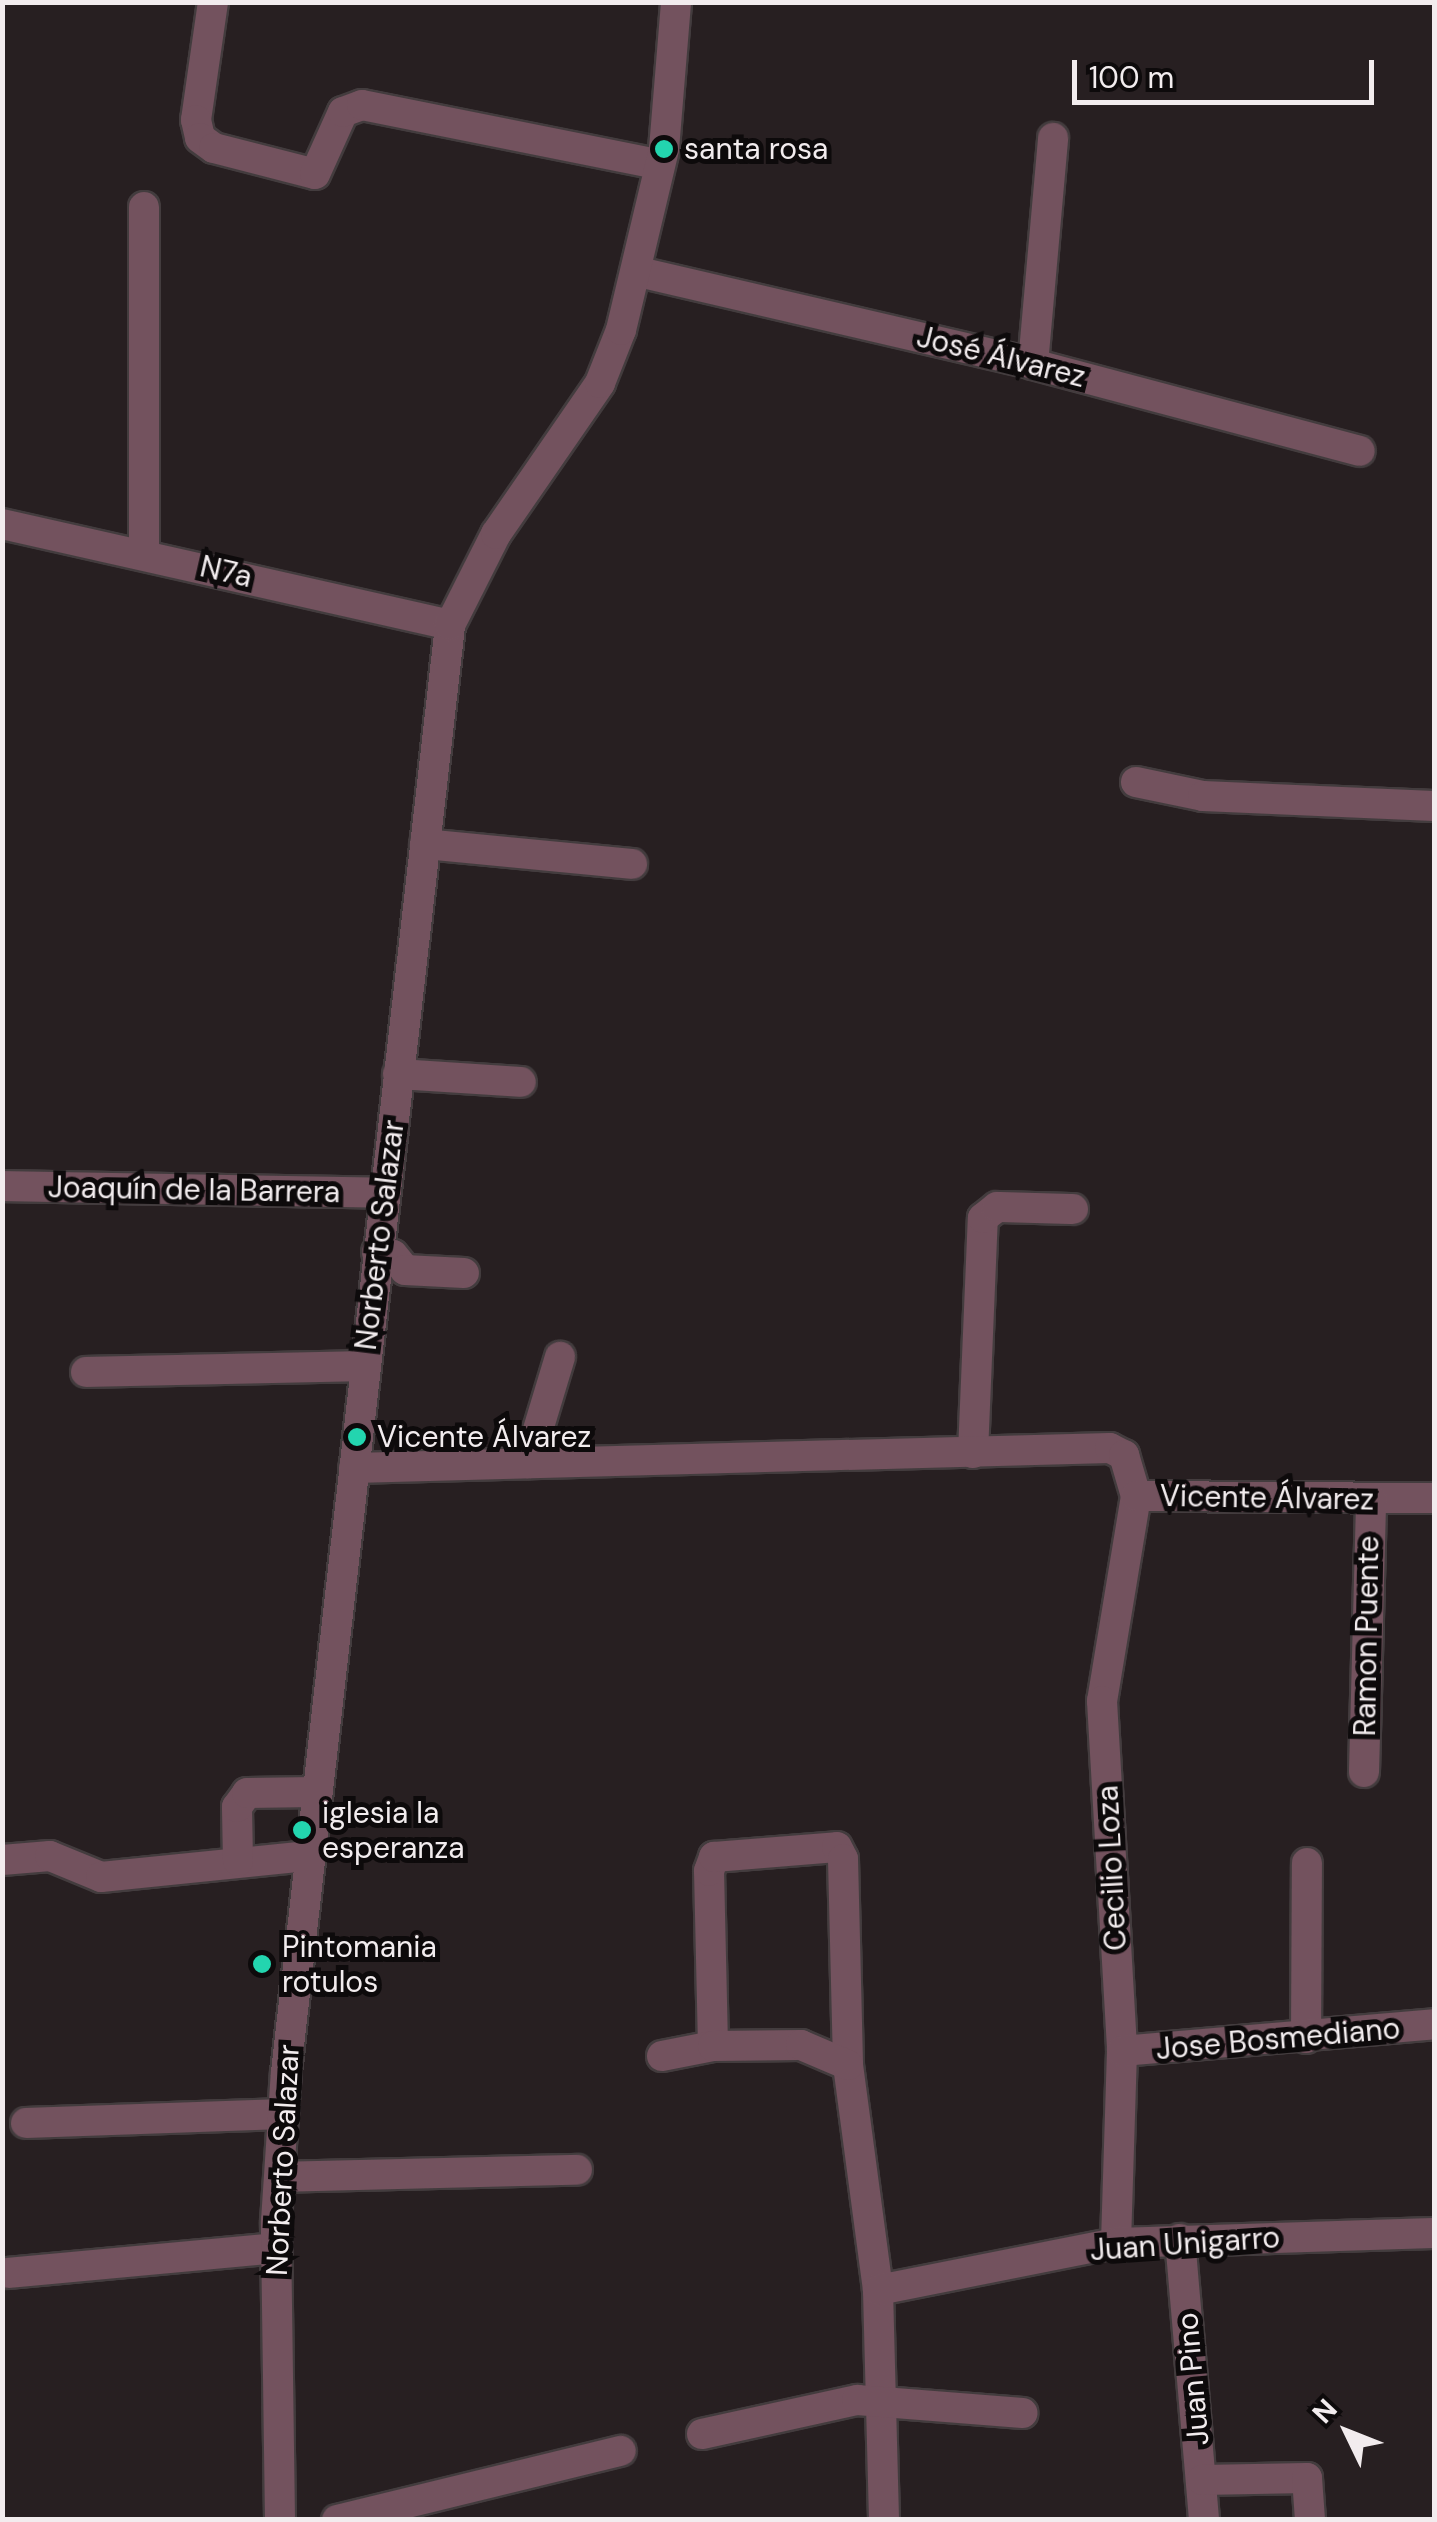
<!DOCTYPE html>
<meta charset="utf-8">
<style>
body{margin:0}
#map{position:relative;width:1437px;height:2522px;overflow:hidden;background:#271f21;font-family:"DM Sans",sans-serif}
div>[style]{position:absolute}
.roads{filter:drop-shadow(2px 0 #433c3e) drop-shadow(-2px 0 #433c3e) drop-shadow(0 2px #433c3e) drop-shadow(0 -2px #433c3e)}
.minor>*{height:30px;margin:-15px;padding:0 15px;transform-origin:15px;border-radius:15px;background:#73525e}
.dots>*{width:28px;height:28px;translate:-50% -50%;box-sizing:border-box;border:5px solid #0d0a0b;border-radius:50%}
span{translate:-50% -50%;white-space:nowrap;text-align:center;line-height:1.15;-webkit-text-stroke:10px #0d0a0b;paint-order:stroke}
.poi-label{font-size:30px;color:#f2ecee}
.left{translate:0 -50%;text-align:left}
.street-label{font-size:30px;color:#f2ecee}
.frame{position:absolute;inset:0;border:5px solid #f2ecee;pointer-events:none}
.north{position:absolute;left:1297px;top:2382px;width:100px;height:100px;-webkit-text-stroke:8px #0d0a0b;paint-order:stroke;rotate:313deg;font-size:28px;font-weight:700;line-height:40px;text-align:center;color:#f2ecee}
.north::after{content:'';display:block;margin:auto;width:35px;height:45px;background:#f2ecee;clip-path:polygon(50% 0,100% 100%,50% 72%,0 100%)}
.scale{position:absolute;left:1072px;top:60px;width:302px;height:45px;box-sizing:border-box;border:5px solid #f2ecee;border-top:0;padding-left:12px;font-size:30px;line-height:35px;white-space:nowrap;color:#f2ecee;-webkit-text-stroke:8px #0d0a0b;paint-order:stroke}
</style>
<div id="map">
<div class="roads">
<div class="minor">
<div style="left:213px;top:2px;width:119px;rotate:98.2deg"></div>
<div style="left:196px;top:120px;width:18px;rotate:77deg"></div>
<div style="left:200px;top:138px;width:17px;rotate:36deg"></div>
<div style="left:214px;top:148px;width:104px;rotate:14.4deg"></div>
<div style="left:315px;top:174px;width:68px;rotate:-65.7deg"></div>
<div style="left:343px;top:112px;width:20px;rotate:-20deg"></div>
<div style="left:362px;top:105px;width:302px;rotate:11.3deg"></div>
<div style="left:639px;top:272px;width:405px;rotate:13.1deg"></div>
<div style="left:1033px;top:364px;width:338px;rotate:14.9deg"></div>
<div style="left:1033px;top:364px;width:227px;rotate:-84.9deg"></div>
<div style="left:2px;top:524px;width:459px;rotate:12.7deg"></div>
<div style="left:144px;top:553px;width:346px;rotate:-90deg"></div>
<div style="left:1136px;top:782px;width:68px;rotate:11.8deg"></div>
<div style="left:1203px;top:796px;width:231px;rotate:2.5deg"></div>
<div style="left:425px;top:844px;width:208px;rotate:5.5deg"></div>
<div style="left:398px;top:1074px;width:123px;rotate:3.7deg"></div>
<div style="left:2px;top:1186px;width:383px;rotate:1deg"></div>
<div style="left:377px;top:1252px;width:16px;rotate:11deg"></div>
<div style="left:393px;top:1255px;width:19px;rotate:51deg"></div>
<div style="left:405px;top:1270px;width:59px;rotate:2.9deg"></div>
<div style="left:86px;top:1372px;width:278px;rotate:-1.2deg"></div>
<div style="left:973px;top:1453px;width:235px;rotate:-87.6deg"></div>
<div style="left:983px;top:1218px;width:18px;rotate:-38deg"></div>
<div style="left:997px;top:1207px;width:76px;rotate:1.5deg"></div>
<div style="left:528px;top:1463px;width:111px;rotate:-73.2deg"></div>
<div style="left:354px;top:1468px;width:756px;rotate:-1.52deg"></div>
<div style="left:1110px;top:1448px;width:16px;rotate:27deg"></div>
<div style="left:1124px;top:1455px;width:43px;rotate:73.7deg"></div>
<div style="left:1136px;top:1496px;width:208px;rotate:99.4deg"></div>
<div style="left:1102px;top:1701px;width:351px;rotate:86.7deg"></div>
<div style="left:1122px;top:2051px;width:192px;rotate:91.8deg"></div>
<div style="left:1136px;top:1496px;width:298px;rotate:0.4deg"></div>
<div style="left:1364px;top:1772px;width:273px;rotate:-88.5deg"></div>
<div style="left:2px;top:1860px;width:48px;rotate:-4.8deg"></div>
<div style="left:50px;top:1856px;width:55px;rotate:22.4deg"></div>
<div style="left:101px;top:1877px;width:209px;rotate:-5.8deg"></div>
<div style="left:238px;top:1861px;width:54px;rotate:-91.1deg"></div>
<div style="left:237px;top:1807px;width:17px;rotate:-54deg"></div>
<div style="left:247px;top:1793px;width:69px;rotate:-0.8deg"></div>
<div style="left:1306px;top:2038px;width:175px;rotate:-89.7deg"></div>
<div style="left:713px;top:2046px;width:175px;rotate:-91.3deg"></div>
<div style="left:709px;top:1871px;width:15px;rotate:-70deg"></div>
<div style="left:714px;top:1857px;width:123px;rotate:-4.6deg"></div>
<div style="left:837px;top:1847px;width:13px;rotate:63deg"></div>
<div style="left:843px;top:1859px;width:206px;rotate:88.6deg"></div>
<div style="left:848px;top:2065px;width:227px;rotate:82.4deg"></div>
<div style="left:878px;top:2290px;width:230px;rotate:88.5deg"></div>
<div style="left:1122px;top:2051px;width:313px;rotate:-4.9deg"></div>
<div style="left:662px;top:2056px;width:52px;rotate:-11.1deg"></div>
<div style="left:713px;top:2046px;width:88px;rotate:-0.7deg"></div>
<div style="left:801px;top:2045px;width:51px;rotate:23.1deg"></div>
<div style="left:26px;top:2123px;width:257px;rotate:-2deg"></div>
<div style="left:280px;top:2177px;width:297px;rotate:-1.4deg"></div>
<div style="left:1180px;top:2239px;width:282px;rotate:85.1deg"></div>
<div style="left:8px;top:2273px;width:269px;rotate:-5.3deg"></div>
<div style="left:878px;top:2290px;width:243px;rotate:-11.2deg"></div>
<div style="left:1116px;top:2243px;width:318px;rotate:-1.8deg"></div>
<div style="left:702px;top:2434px;width:159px;rotate:-12.4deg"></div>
<div style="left:857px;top:2400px;width:166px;rotate:4.5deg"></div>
<div style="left:1202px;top:2480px;width:105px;rotate:-1.1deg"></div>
<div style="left:1307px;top:2478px;width:42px;rotate:85.9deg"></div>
<div style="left:280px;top:2520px;width:299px;rotate:-90.8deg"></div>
<div style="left:276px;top:2221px;width:149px;rotate:-86.2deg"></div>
<div style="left:286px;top:2072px;width:1456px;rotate:-83.53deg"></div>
<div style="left:450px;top:625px;width:102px;rotate:-63.2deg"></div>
<div style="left:496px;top:534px;width:183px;rotate:-55.4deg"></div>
<div style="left:600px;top:383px;width:57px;rotate:-68.4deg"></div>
<div style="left:621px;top:330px;width:186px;rotate:-76.6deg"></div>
<div style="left:664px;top:149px;width:147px;rotate:-85.3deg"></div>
<div style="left:337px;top:2520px;width:292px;rotate:-13.7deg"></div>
</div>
</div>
<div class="dots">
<div style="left:664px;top:149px;background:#23d5af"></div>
<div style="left:357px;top:1437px;background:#23d5af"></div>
<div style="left:302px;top:1830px;background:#23d5af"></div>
<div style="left:262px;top:1964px;background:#23d5af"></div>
</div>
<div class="poi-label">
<span class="left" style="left:684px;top:149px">santa rosa</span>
<span class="left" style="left:377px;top:1437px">Vicente Álvarez</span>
<span class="left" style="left:322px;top:1830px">iglesia la<br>esperanza</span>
<span class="left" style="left:282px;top:1964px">Pintomania<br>rotulos</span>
</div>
<div class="street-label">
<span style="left:1001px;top:357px;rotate:14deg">José Álvarez</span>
<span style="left:226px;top:572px;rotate:13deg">N7a</span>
<span style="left:194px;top:1190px;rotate:1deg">Joaquín de la Barrera</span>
<span style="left:380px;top:1235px;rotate:-83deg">Norberto Salazar</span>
<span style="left:1267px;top:1498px;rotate:1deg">Vicente Álvarez</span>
<span style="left:1367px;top:1636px;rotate:-89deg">Ramon Puente</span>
<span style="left:1112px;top:1868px;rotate:-93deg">Cecilio Loza</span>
<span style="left:1278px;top:2039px;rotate:-5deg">Jose Bosmediano</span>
<span style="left:283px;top:2160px;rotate:-87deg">Norberto Salazar</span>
<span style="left:1185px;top:2244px;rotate:-4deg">Juan Unigarro</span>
<span style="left:1193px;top:2379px;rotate:-95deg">Juan Pino</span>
</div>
<div class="frame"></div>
<div class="north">N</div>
<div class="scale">100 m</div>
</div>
